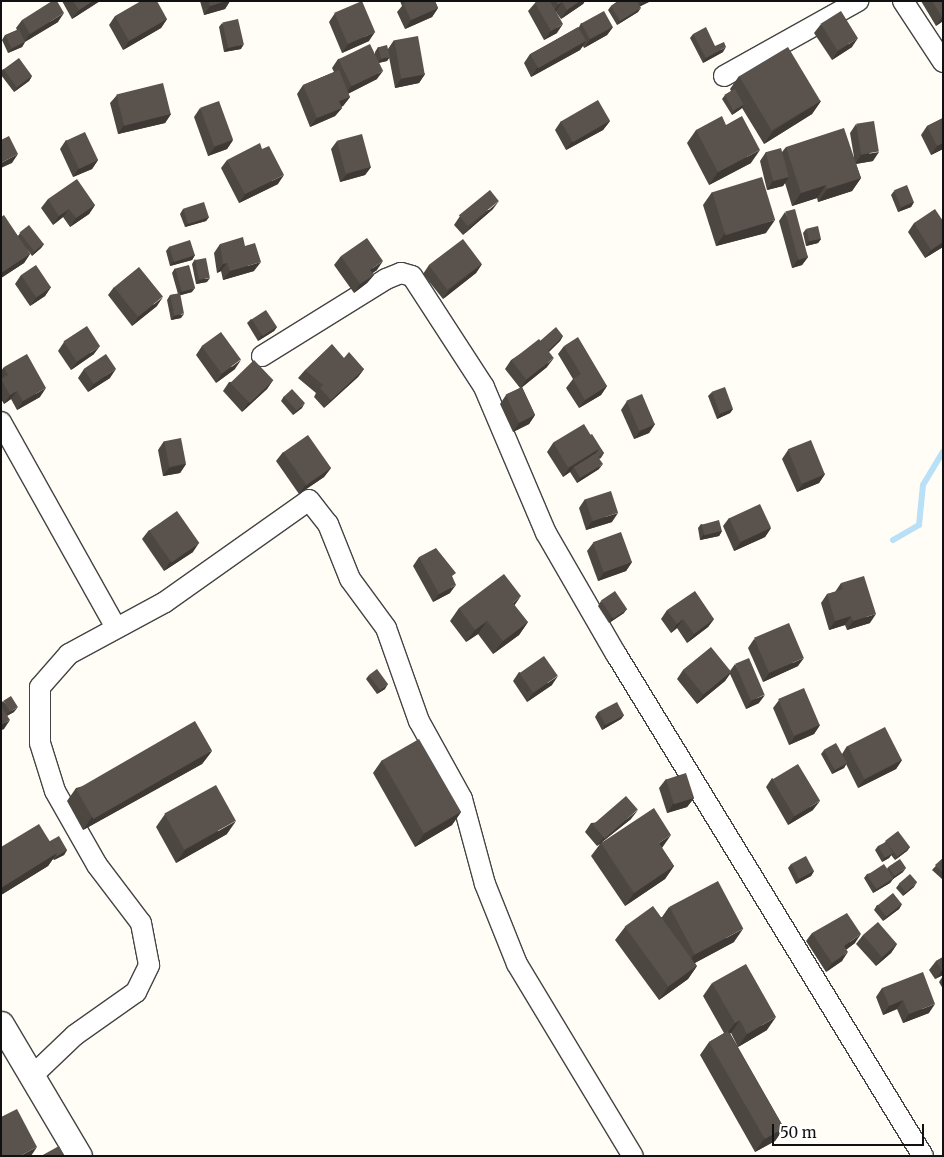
<!DOCTYPE html>
<style>
body{margin:0}
#map{position:relative;width:944px;height:1157px;overflow:hidden;background:#fffdf5;font-family:Merriweather,serif}
div>[style]{position:absolute}
.stream>*{height:6px;margin:-3px;padding:0 3px;transform-origin:3px;border-radius:3px;background:#b9e0f7}
.roads{filter:drop-shadow(1px 0 #444) drop-shadow(-1px 0 #444) drop-shadow(0 1px #444) drop-shadow(0 -1px #444)}
.minor>*{height:20px;margin:-10px;padding:0 10px;transform-origin:10px;border-radius:10px;background:#fff}
.tertiary>*{height:25px;margin:-12.5px;padding:0 12.5px;transform-origin:12.5px;border-radius:12.5px;background:#fff}
.wall>*{inset:0;background:#4d4742}
.shaded-wall>*{inset:0;background:#3f3936}
.building>*{inset:0;background:#5a524d;transform-origin:0 0}
span{translate:-50% -50%;white-space:nowrap;text-align:center;line-height:1.15;-webkit-text-stroke:5px #fff;paint-order:stroke}
.frame{position:absolute;inset:0;border:2px solid #111;pointer-events:none}
.scale{position:absolute;left:772px;top:1124px;width:152px;height:22px;box-sizing:border-box;border:2px solid #111;border-top:0;padding-left:6px;font-size:15px;line-height:18px;white-space:nowrap;color:#111;-webkit-text-stroke:4px #fff;paint-order:stroke}
</style>
<div id="map">
<div class="stream">
<div style="left:893px;top:540px;width:30px;rotate:-30deg"></div>
<div style="left:919px;top:525px;width:40px;rotate:-84.3deg"></div>
<div style="left:923px;top:485px;width:39px;rotate:-59deg"></div>
</div>
<div class="roads">
<div class="minor">
<div style="left:903px;top:1px;width:73px;rotate:56.7deg"></div>
<div style="left:724px;top:76px;width:154px;rotate:-29.2deg"></div>
<div style="left:262px;top:356px;width:146px;rotate:-31.8deg"></div>
<div style="left:386px;top:279px;width:16px;rotate:-22deg"></div>
<div style="left:401px;top:273px;width:11px;rotate:15deg"></div>
<div style="left:412px;top:276px;width:132px;rotate:57deg"></div>
<div style="left:484px;top:387px;width:159px;rotate:67deg"></div>
<div style="left:546px;top:533px;width:140px;rotate:60deg"></div>
<div style="left:616px;top:654px;width:588px;rotate:58.55deg"></div>
<div style="left:1px;top:422px;width:236px;rotate:60.8deg"></div>
<div style="left:32px;top:1076px;width:59px;rotate:-43.6deg"></div>
<div style="left:75px;top:1035px;width:75px;rotate:-35.2deg"></div>
<div style="left:136px;top:992px;width:30px;rotate:-64deg"></div>
<div style="left:149px;top:965px;width:43px;rotate:-100.8deg"></div>
<div style="left:141px;top:923px;width:73px;rotate:-127.2deg"></div>
<div style="left:97px;top:865px;width:85px;rotate:-119.6deg"></div>
<div style="left:55px;top:791px;width:50px;rotate:-107.4deg"></div>
<div style="left:40px;top:743px;width:56px;rotate:-90deg"></div>
<div style="left:40px;top:687px;width:44px;rotate:-48.7deg"></div>
<div style="left:69px;top:654px;width:109px;rotate:-28.4deg"></div>
<div style="left:165px;top:602px;width:176px;rotate:-35.3deg"></div>
<div style="left:309px;top:500px;width:31px;rotate:52deg"></div>
<div style="left:328px;top:524px;width:59px;rotate:68.2deg"></div>
<div style="left:350px;top:579px;width:61px;rotate:53.7deg"></div>
<div style="left:386px;top:628px;width:99px;rotate:70.5deg"></div>
<div style="left:419px;top:721px;width:89px;rotate:61.1deg"></div>
<div style="left:462px;top:799px;width:88px;rotate:74.9deg"></div>
<div style="left:485px;top:884px;width:86px;rotate:68.2deg"></div>
<div style="left:517px;top:964px;width:224px;rotate:58.9deg"></div>
</div>
<div class="tertiary">
<div style="left:1px;top:1024px;width:153px;rotate:59.4deg"></div>
</div>
</div>
<div class="wall">
<div style="clip-path:polygon(62px 1px,100px 1px,72px 19px)"></div>
<div style="clip-path:polygon(200px 1px,230px 1px,225px 9px,204px 15px)"></div>
<div style="clip-path:polygon(400px 1px,435px 1px,438px 8px,432px 17px,405px 29px,397px 12px,402px 6px)"></div>
<div style="clip-path:polygon(537px 1px,585px 1px,583px 4px,561px 19px,556px 12px,557px 33px,544px 40px,528px 11px,535px 3px)"></div>
<div style="clip-path:polygon(618px 1px,651px 1px,640px 6px,638px 12px,617px 25px,608px 10px,611px 6px)"></div>
<div style="clip-path:polygon(921px 1px,943px 1px,943px 21px,936px 26px)"></div>
<div style="clip-path:polygon(335px 13px,369px 41px,342px 53px,329px 22px)"></div>
<div style="clip-path:polygon(115px 16px,167px 19px,161px 28px,123px 50px,109px 25px)"></div>
<div style="clip-path:polygon(22px 20px,58px 22px,25px 42px,22px 47px,8px 53px,2px 40px,5px 35px,17px 30px,16px 28px)"></div>
<div style="clip-path:polygon(222px 23px,241px 49px,224px 52px,219px 27px)"></div>
<div style="clip-path:polygon(581px 23px,613px 27px,607px 35px,584px 48px,583px 46px,580px 50px,531px 77px,524px 63px,530px 54px,579px 27px)"></div>
<div style="clip-path:polygon(821px 24px,852px 47px,832px 60px,814px 33px)"></div>
<div style="clip-path:polygon(693px 34px,715px 46px,723px 52px,703px 63px,690px 38px)"></div>
<div style="clip-path:polygon(394px 40px,425px 74px,419px 83px,395px 88px,389px 57px,387px 61px,379px 63px,377px 79px,348px 94px,350px 97px,343px 106px,341px 107px,342px 108px,335px 116px,310px 127px,297px 94px,303px 85px,334px 72px,332px 68px,338px 59px,375px 54px,375px 52px,378px 47px,388px 49px)"></div>
<div style="clip-path:polygon(3px 69px,32px 76px,29px 81px,14px 92px,1px 75px,1px 72px)"></div>
<div style="clip-path:polygon(739px 76px,821px 101px,812px 114px,764px 144px,742px 108px,732px 115px,722px 99px,725px 95px,731px 91px,730px 89px)"></div>
<div style="clip-path:polygon(117px 95px,171px 114px,165px 123px,118px 134px,110px 103px)"></div>
<div style="clip-path:polygon(200px 108px,233px 140px,227px 149px,208px 156px,194px 117px)"></div>
<div style="clip-path:polygon(943px 118px,943px 149px,931px 155px,921px 135px,927px 126px)"></div>
<div style="clip-path:polygon(561px 121px,610px 121px,603px 130px,566px 150px,555px 130px)"></div>
<div style="clip-path:polygon(856px 124px,873px 161px,856px 164px,861px 178px,852px 191px,818px 202px,817px 198px,792px 206px,785px 183px,783px 186px,767px 190px,760px 161px,766px 152px,782px 152px,786px 147px,854px 157px,850px 133px)"></div>
<div style="clip-path:polygon(726px 125px,751px 163px,709px 185px,687px 143px,696px 130px)"></div>
<div style="clip-path:polygon(66px 140px,98px 160px,92px 169px,73px 177px,60px 149px)"></div>
<div style="clip-path:polygon(337px 141px,371px 167px,365px 175px,340px 182px,331px 149px)"></div>
<div style="clip-path:polygon(227px 160px,278px 184px,239px 203px,221px 168px)"></div>
<div style="clip-path:polygon(894px 191px,914px 202px,911px 207px,898px 212px,891px 195px)"></div>
<div style="clip-path:polygon(712px 192px,766px 233px,716px 246px,703px 205px)"></div>
<div style="clip-path:polygon(48px 199px,95px 205px,89px 214px,70px 227px,63px 217px,53px 225px,41px 208px)"></div>
<div style="clip-path:polygon(183px 209px,209px 217px,206px 221px,185px 227px,180px 214px)"></div>
<div style="clip-path:polygon(493px 209px,463px 235px,454px 225px,460px 216px)"></div>
<div style="clip-path:polygon(785px 212px,808px 257px,802px 265px,792px 268px,779px 221px)"></div>
<div style="clip-path:polygon(1px 217px,18px 236px,20px 233px,44px 244px,41px 248px,32px 256px,26px 248px,30px 254px,24px 263px,1px 278px)"></div>
<div style="clip-path:polygon(943px 221px,943px 247px,925px 258px,908px 232px,914px 223px)"></div>
<div style="clip-path:polygon(806px 229px,821px 239px,818px 243px,806px 246px,803px 233px)"></div>
<div style="clip-path:polygon(220px 244px,254px 271px,223px 280px,221px 271px,217px 273px,214px 253px)"></div>
<div style="clip-path:polygon(169px 247px,195px 255px,192px 260px,170px 266px,166px 251px)"></div>
<div style="clip-path:polygon(341px 256px,377px 270px,372px 273px,374px 275px,367px 283px,354px 293px,334px 265px)"></div>
<div style="clip-path:polygon(195px 259px,207px 282px,196px 284px,192px 264px)"></div>
<div style="clip-path:polygon(482px 264px,476px 273px,443px 299px,423px 274px,429px 265px)"></div>
<div style="clip-path:polygon(175px 268px,192px 292px,180px 295px,181px 318px,171px 320px,167px 300px,170px 295px,178px 294px,172px 273px)"></div>
<div style="clip-path:polygon(21px 275px,51px 287px,45px 296px,30px 306px,15px 284px)"></div>
<div style="clip-path:polygon(114px 287px,157px 306px,132px 326px,108px 295px)"></div>
<div style="clip-path:polygon(251px 319px,277px 327px,274px 331px,258px 341px,247px 323px)"></div>
<div style="clip-path:polygon(563px 336px,560px 341px,549px 352px,547px 367px,522px 387px,535px 415px,529px 424px,513px 432px,500px 404px,506px 395px,520px 388px,505px 369px,511px 360px,540px 341px)"></div>
<div style="clip-path:polygon(64px 342px,94px 354px,71px 370px,58px 351px)"></div>
<div style="clip-path:polygon(202px 346px,235px 369px,216px 383px,196px 355px)"></div>
<div style="clip-path:polygon(564px 346px,607px 386px,601px 395px,579px 408px,566px 388px,573px 379px,558px 354px)"></div>
<div style="clip-path:polygon(344px 358px,364px 369px,358px 377px,324px 408px,314px 397px,316px 393px,298px 378px,305px 370px)"></div>
<div style="clip-path:polygon(4px 367px,40px 397px,17px 410px,11px 399px,4px 404px,1px 399px,1px 371px)"></div>
<div style="clip-path:polygon(84px 369px,110px 378px,88px 392px,78px 378px)"></div>
<div style="clip-path:polygon(273px 380px,267px 389px,242px 412px,223px 391px,229px 382px)"></div>
<div style="clip-path:polygon(712px 392px,733px 409px,730px 413px,717px 419px,708px 396px)"></div>
<div style="clip-path:polygon(284px 396px,302px 408px,293px 415px,281px 401px)"></div>
<div style="clip-path:polygon(627px 401px,655px 424px,649px 433px,634px 439px,621px 410px)"></div>
<div style="clip-path:polygon(590px 435px,604px 453px,601px 458px,599px 459px,599px 469px,577px 483px,570px 472px,563px 477px,547px 452px,553px 443px)"></div>
<div style="clip-path:polygon(164px 441px,186px 464px,180px 473px,163px 476px,158px 450px)"></div>
<div style="clip-path:polygon(788px 450px,825px 474px,819px 483px,797px 492px,782px 459px)"></div>
<div style="clip-path:polygon(283px 452px,331px 468px,324px 477px,299px 494px,276px 461px)"></div>
<div style="clip-path:polygon(585px 499px,612px 522px,586px 530px,579px 508px)"></div>
<div style="clip-path:polygon(729px 518px,771px 528px,765px 537px,734px 551px,723px 526px)"></div>
<div style="clip-path:polygon(701px 524px,722px 531px,719px 536px,700px 540px,698px 528px)"></div>
<div style="clip-path:polygon(149px 530px,193px 552px,164px 571px,142px 539px)"></div>
<div style="clip-path:polygon(593px 543px,632px 562px,626px 571px,598px 581px,587px 551px)"></div>
<div style="clip-path:polygon(419px 557px,453px 578px,450px 593px,433px 602px,413px 566px)"></div>
<div style="clip-path:polygon(841px 583px,870px 623px,847px 630px,845px 625px,829px 630px,821px 603px,827px 594px,835px 592px)"></div>
<div style="clip-path:polygon(601px 601px,624px 613px,609px 623px,598px 606px)"></div>
<div style="clip-path:polygon(459px 608px,528px 622px,519px 635px,493px 654px,478px 634px,466px 642px,450px 621px)"></div>
<div style="clip-path:polygon(667px 610px,714px 619px,708px 627px,687px 643px,677px 628px,671px 633px,661px 619px)"></div>
<div style="clip-path:polygon(754px 639px,798px 666px,763px 682px,748px 648px)"></div>
<div style="clip-path:polygon(735px 664px,759px 703px,746px 709px,730px 674px,725px 681px,697px 704px,677px 679px,683px 670px,730px 671px)"></div>
<div style="clip-path:polygon(519px 672px,552px 685px,527px 702px,513px 681px)"></div>
<div style="clip-path:polygon(369px 675px,385px 689px,377px 694px,366px 679px)"></div>
<div style="clip-path:polygon(779px 700px,820px 725px,814px 734px,789px 745px,773px 708px)"></div>
<div style="clip-path:polygon(3px 701px,14px 712px,7px 716px,4px 729px,1px 730px,1px 703px)"></div>
<div style="clip-path:polygon(598px 712px,624px 715px,621px 719px,602px 730px,595px 717px)"></div>
<div style="clip-path:polygon(847px 746px,902px 760px,896px 769px,858px 788px,846px 764px,844px 768px,832px 774px,821px 754px,824px 750px,842px 754px)"></div>
<div style="clip-path:polygon(212px 751px,202px 764px,83px 830px,67px 801px,76px 788px)"></div>
<div style="clip-path:polygon(382px 760px,461px 812px,452px 825px,415px 847px,373px 773px)"></div>
<div style="clip-path:polygon(772px 778px,813px 810px,788px 825px,766px 787px)"></div>
<div style="clip-path:polygon(666px 779px,694px 798px,687px 807px,667px 813px,659px 788px)"></div>
<div style="clip-path:polygon(165px 814px,227px 834px,176px 863px,156px 827px)"></div>
<div style="clip-path:polygon(631px 819px,602px 842px,662px 848px,674px 866px,665px 879px,625px 906px,591px 856px,600px 844px,597px 846px,585px 832px,591px 823px)"></div>
<div style="clip-path:polygon(50px 841px,67px 850px,64px 855px,54px 860px,53px 859px,48px 866px,1px 895px,1px 847px)"></div>
<div style="clip-path:polygon(886px 841px,910px 847px,907px 851px,895px 860px,891px 855px,889px 858px,882px 862px,875px 850px,878px 846px,884px 843px)"></div>
<div style="clip-path:polygon(943px 858px,943px 880px,932px 870px)"></div>
<div style="clip-path:polygon(791px 864px,814px 871px,811px 876px,796px 884px,788px 868px)"></div>
<div style="clip-path:polygon(888px 867px,903px 872px,893px 879px,890px 883px,873px 893px,864px 878px,867px 874px,887px 869px)"></div>
<div style="clip-path:polygon(899px 884px,914px 887px,903px 896px,896px 888px)"></div>
<div style="clip-path:polygon(902px 904px,899px 909px,883px 921px,874px 910px,877px 905px)"></div>
<div style="clip-path:polygon(669px 907px,734px 942px,695px 963px,697px 966px,688px 979px,659px 1000px,615px 940px,625px 927px,662px 917px)"></div>
<div style="clip-path:polygon(812px 933px,855px 943px,846px 950px,842px 961px,826px 972px,806px 941px)"></div>
<div style="clip-path:polygon(863px 935px,897px 944px,891px 953px,876px 966px,856px 944px)"></div>
<div style="clip-path:polygon(943px 957px,943px 975px,935px 979px,929px 970px,936px 961px)"></div>
<div style="clip-path:polygon(943px 976px,943px 989px,939px 982px)"></div>
<div style="clip-path:polygon(712px 983px,767px 1030px,738px 1047px,731px 1033px,730px 1033px,784px 1128px,775px 1141px,755px 1152px,700px 1055px,709px 1042px,724px 1033px,703px 996px)"></div>
<div style="clip-path:polygon(882px 988px,929px 1013px,903px 1023px,897px 1009px,883px 1015px,876px 997px)"></div>
</div>
<div class="shaded-wall">
<div style="clip-path:polygon(93px 1px,100px 1px,72px 19px,79px 10px)"></div>
<div style="clip-path:polygon(226px 1px,230px 1px,225px 9px,204px 15px,210px 6px)"></div>
<div style="clip-path:polygon(580px 1px,585px 1px,583px 4px,561px 19px,567px 10px)"></div>
<div style="clip-path:polygon(645px 1px,651px 1px,637px 8px,640px 4px)"></div>
<div style="clip-path:polygon(562px 2px,556px 11px,552px 14px,558px 5px)"></div>
<div style="clip-path:polygon(438px 8px,432px 17px,405px 29px,411px 20px)"></div>
<div style="clip-path:polygon(641px 8px,638px 12px,617px 25px,620px 21px)"></div>
<div style="clip-path:polygon(64px 13px,58px 22px,24px 42px,30px 34px)"></div>
<div style="clip-path:polygon(943px 16px,943px 21px,936px 26px,942px 17px)"></div>
<div style="clip-path:polygon(167px 19px,161px 28px,123px 50px,129px 41px)"></div>
<div style="clip-path:polygon(563px 24px,557px 33px,544px 40px,551px 31px)"></div>
<div style="clip-path:polygon(613px 27px,607px 35px,584px 48px,590px 39px)"></div>
<div style="clip-path:polygon(375px 32px,369px 41px,342px 53px,348px 44px)"></div>
<div style="clip-path:polygon(858px 38px,852px 47px,832px 60px,838px 51px)"></div>
<div style="clip-path:polygon(586px 41px,580px 50px,531px 77px,537px 68px)"></div>
<div style="clip-path:polygon(25px 42px,22px 47px,8px 53px,12px 49px)"></div>
<div style="clip-path:polygon(244px 44px,241px 49px,224px 52px,227px 48px)"></div>
<div style="clip-path:polygon(726px 47px,723px 52px,703px 63px,706px 58px)"></div>
<div style="clip-path:polygon(390px 57px,387px 61px,377px 63px,381px 59px)"></div>
<div style="clip-path:polygon(383px 71px,377px 79px,345px 95px,351px 86px)"></div>
<div style="clip-path:polygon(425px 74px,419px 83px,395px 88px,401px 79px)"></div>
<div style="clip-path:polygon(32px 76px,29px 81px,14px 92px,17px 88px)"></div>
<div style="clip-path:polygon(350px 97px,343px 106px,333px 110px,339px 101px)"></div>
<div style="clip-path:polygon(821px 101px,812px 114px,764px 144px,773px 131px)"></div>
<div style="clip-path:polygon(744px 105px,741px 109px,732px 115px,735px 110px)"></div>
<div style="clip-path:polygon(342px 108px,335px 116px,310px 127px,317px 118px)"></div>
<div style="clip-path:polygon(171px 114px,165px 123px,118px 134px,124px 125px)"></div>
<div style="clip-path:polygon(610px 121px,603px 130px,566px 150px,572px 141px)"></div>
<div style="clip-path:polygon(233px 140px,227px 149px,208px 156px,215px 147px)"></div>
<div style="clip-path:polygon(943px 143px,943px 149px,931px 155px,937px 146px)"></div>
<div style="clip-path:polygon(760px 150px,751px 163px,709px 185px,718px 172px)"></div>
<div style="clip-path:polygon(879px 152px,873px 161px,855px 164px,861px 155px)"></div>
<div style="clip-path:polygon(18px 154px,12px 163px,1px 168px,1px 163px)"></div>
<div style="clip-path:polygon(98px 160px,92px 169px,73px 177px,79px 168px)"></div>
<div style="clip-path:polygon(371px 167px,365px 175px,340px 182px,347px 174px)"></div>
<div style="clip-path:polygon(284px 175px,278px 184px,239px 203px,245px 194px)"></div>
<div style="clip-path:polygon(789px 177px,783px 186px,767px 190px,773px 181px)"></div>
<div style="clip-path:polygon(861px 178px,852px 191px,818px 202px,827px 189px)"></div>
<div style="clip-path:polygon(826px 185px,817px 198px,792px 206px,801px 193px)"></div>
<div style="clip-path:polygon(499px 201px,493px 209px,463px 235px,470px 227px)"></div>
<div style="clip-path:polygon(914px 202px,911px 207px,898px 212px,901px 208px)"></div>
<div style="clip-path:polygon(95px 205px,89px 214px,70px 227px,76px 218px)"></div>
<div style="clip-path:polygon(69px 209px,63px 217px,53px 225px,59px 216px)"></div>
<div style="clip-path:polygon(209px 217px,206px 221px,185px 227px,188px 223px)"></div>
<div style="clip-path:polygon(775px 220px,766px 233px,716px 246px,725px 233px)"></div>
<div style="clip-path:polygon(821px 239px,818px 243px,806px 246px,809px 241px)"></div>
<div style="clip-path:polygon(943px 242px,943px 247px,925px 258px,931px 250px)"></div>
<div style="clip-path:polygon(44px 244px,41px 248px,32px 256px,35px 251px)"></div>
<div style="clip-path:polygon(30px 254px,24px 263px,1px 278px,1px 273px)"></div>
<div style="clip-path:polygon(195px 255px,192px 260px,170px 266px,173px 262px)"></div>
<div style="clip-path:polygon(808px 257px,802px 265px,792px 268px,798px 259px)"></div>
<div style="clip-path:polygon(383px 261px,377px 270px,364px 279px,370px 270px)"></div>
<div style="clip-path:polygon(261px 262px,254px 271px,223px 280px,230px 271px)"></div>
<div style="clip-path:polygon(227px 263px,221px 271px,217px 273px,223px 264px)"></div>
<div style="clip-path:polygon(482px 264px,476px 273px,443px 299px,449px 290px)"></div>
<div style="clip-path:polygon(374px 275px,367px 283px,354px 293px,360px 284px)"></div>
<div style="clip-path:polygon(210px 278px,207px 282px,196px 284px,199px 280px)"></div>
<div style="clip-path:polygon(51px 287px,45px 296px,30px 306px,37px 297px)"></div>
<div style="clip-path:polygon(195px 288px,192px 292px,178px 296px,181px 291px)"></div>
<div style="clip-path:polygon(163px 297px,157px 306px,132px 326px,138px 317px)"></div>
<div style="clip-path:polygon(184px 314px,181px 318px,171px 320px,174px 316px)"></div>
<div style="clip-path:polygon(277px 327px,274px 331px,258px 341px,261px 336px)"></div>
<div style="clip-path:polygon(563px 336px,560px 341px,541px 359px,544px 354px)"></div>
<div style="clip-path:polygon(100px 346px,94px 354px,71px 370px,77px 362px)"></div>
<div style="clip-path:polygon(554px 358px,547px 367px,520px 389px,526px 380px)"></div>
<div style="clip-path:polygon(241px 360px,235px 369px,216px 383px,222px 374px)"></div>
<div style="clip-path:polygon(116px 369px,110px 378px,88px 392px,94px 383px)"></div>
<div style="clip-path:polygon(364px 369px,358px 377px,324px 408px,331px 400px)"></div>
<div style="clip-path:polygon(273px 380px,267px 389px,242px 412px,248px 403px)"></div>
<div style="clip-path:polygon(607px 386px,601px 395px,579px 408px,585px 400px)"></div>
<div style="clip-path:polygon(46px 388px,40px 397px,17px 410px,23px 401px)"></div>
<div style="clip-path:polygon(17px 391px,11px 399px,4px 404px,10px 395px)"></div>
<div style="clip-path:polygon(305px 403px,302px 408px,293px 415px,296px 411px)"></div>
<div style="clip-path:polygon(733px 409px,730px 413px,717px 419px,720px 414px)"></div>
<div style="clip-path:polygon(535px 415px,529px 424px,513px 432px,519px 423px)"></div>
<div style="clip-path:polygon(655px 424px,649px 433px,634px 439px,640px 431px)"></div>
<div style="clip-path:polygon(599px 449px,593px 458px,574px 467px,570px 472px,563px 477px,569px 468px)"></div>
<div style="clip-path:polygon(186px 464px,180px 473px,163px 476px,169px 468px)"></div>
<div style="clip-path:polygon(603px 464px,599px 469px,577px 483px,580px 478px)"></div>
<div style="clip-path:polygon(331px 468px,324px 477px,299px 494px,305px 486px)"></div>
<div style="clip-path:polygon(825px 474px,819px 483px,797px 492px,803px 484px)"></div>
<div style="clip-path:polygon(618px 513px,612px 522px,586px 530px,592px 521px)"></div>
<div style="clip-path:polygon(771px 528px,765px 537px,734px 551px,741px 542px)"></div>
<div style="clip-path:polygon(722px 531px,719px 536px,700px 540px,703px 535px)"></div>
<div style="clip-path:polygon(199px 543px,193px 552px,164px 571px,170px 562px)"></div>
<div style="clip-path:polygon(632px 562px,626px 571px,598px 581px,604px 572px)"></div>
<div style="clip-path:polygon(456px 585px,450px 593px,433px 602px,439px 594px)"></div>
<div style="clip-path:polygon(521px 596px,512px 609px,513px 603px)"></div>
<div style="clip-path:polygon(627px 609px,624px 613px,609px 623px,612px 618px)"></div>
<div style="clip-path:polygon(876px 614px,870px 623px,847px 630px,853px 621px)"></div>
<div style="clip-path:polygon(851px 616px,845px 625px,829px 630px,835px 621px)"></div>
<div style="clip-path:polygon(683px 619px,677px 628px,671px 633px,677px 624px)"></div>
<div style="clip-path:polygon(714px 619px,708px 627px,687px 643px,694px 634px)"></div>
<div style="clip-path:polygon(487px 621px,478px 634px,466px 642px,475px 630px)"></div>
<div style="clip-path:polygon(528px 622px,519px 635px,493px 654px,503px 641px)"></div>
<div style="clip-path:polygon(804px 658px,798px 666px,763px 682px,769px 673px)"></div>
<div style="clip-path:polygon(731px 672px,725px 681px,697px 704px,703px 695px)"></div>
<div style="clip-path:polygon(558px 676px,552px 685px,527px 702px,533px 693px)"></div>
<div style="clip-path:polygon(388px 684px,385px 689px,377px 694px,380px 690px)"></div>
<div style="clip-path:polygon(765px 695px,759px 703px,746px 709px,752px 700px)"></div>
<div style="clip-path:polygon(18px 707px,14px 712px,6px 716px,10px 712px)"></div>
<div style="clip-path:polygon(624px 715px,621px 719px,602px 730px,605px 725px)"></div>
<div style="clip-path:polygon(10px 720px,4px 729px,1px 730px,1px 725px)"></div>
<div style="clip-path:polygon(820px 725px,814px 734px,789px 745px,795px 736px)"></div>
<div style="clip-path:polygon(212px 751px,202px 764px,83px 830px,92px 817px)"></div>
<div style="clip-path:polygon(902px 760px,896px 769px,858px 788px,864px 780px)"></div>
<div style="clip-path:polygon(847px 763px,844px 768px,832px 774px,835px 770px)"></div>
<div style="clip-path:polygon(694px 798px,687px 807px,667px 813px,673px 804px)"></div>
<div style="clip-path:polygon(820px 801px,813px 810px,788px 825px,794px 816px)"></div>
<div style="clip-path:polygon(638px 810px,631px 819px,597px 846px,603px 838px)"></div>
<div style="clip-path:polygon(461px 812px,452px 825px,415px 847px,424px 834px)"></div>
<div style="clip-path:polygon(236px 821px,227px 834px,176px 863px,185px 850px)"></div>
<div style="clip-path:polygon(671px 835px,662px 848px,650px 856px,659px 843px)"></div>
<div style="clip-path:polygon(910px 847px,907px 851px,895px 860px,898px 856px)"></div>
<div style="clip-path:polygon(67px 850px,64px 855px,54px 860px,57px 856px)"></div>
<div style="clip-path:polygon(57px 853px,48px 866px,1px 895px,1px 888px)"></div>
<div style="clip-path:polygon(893px 853px,889px 858px,882px 862px,885px 857px)"></div>
<div style="clip-path:polygon(674px 866px,665px 879px,625px 906px,634px 893px)"></div>
<div style="clip-path:polygon(906px 868px,903px 872px,893px 879px,890px 883px,873px 893px,876px 889px,891px 880px,894px 876px)"></div>
<div style="clip-path:polygon(814px 871px,811px 876px,796px 884px,799px 879px)"></div>
<div style="clip-path:polygon(917px 882px,914px 887px,903px 896px,906px 892px)"></div>
<div style="clip-path:polygon(902px 904px,899px 909px,883px 921px,886px 917px)"></div>
<div style="clip-path:polygon(743px 929px,734px 942px,685px 968px,694px 955px)"></div>
<div style="clip-path:polygon(861px 934px,855px 943px,838px 955px,844px 946px)"></div>
<div style="clip-path:polygon(897px 944px,891px 953px,876px 966px,882px 958px)"></div>
<div style="clip-path:polygon(848px 952px,842px 961px,826px 972px,832px 963px)"></div>
<div style="clip-path:polygon(697px 966px,688px 979px,659px 1000px,668px 987px)"></div>
<div style="clip-path:polygon(943px 970px,943px 975px,935px 979px,942px 971px)"></div>
<div style="clip-path:polygon(903px 1000px,897px 1009px,883px 1015px,889px 1006px)"></div>
<div style="clip-path:polygon(935px 1004px,929px 1013px,903px 1023px,909px 1014px)"></div>
<div style="clip-path:polygon(776px 1017px,767px 1030px,738px 1047px,747px 1034px)"></div>
<div style="clip-path:polygon(740px 1020px,731px 1033px,725px 1036px,735px 1023px)"></div>
<div style="clip-path:polygon(784px 1128px,775px 1141px,755px 1152px,764px 1139px)"></div>
<div style="clip-path:polygon(37px 1147px,31px 1156px,20px 1156px)"></div>
</div>
<div class="building">
<div style="clip-path:polygon(52px 1px,57px 1px,64px 13px,30px 34px,22px 20px)"></div>
<div style="clip-path:polygon(73px 1px,93px 1px,79px 10px)"></div>
<div style="clip-path:polygon(141px 1px,157px 1px,167px 19px,129px 41px,115px 16px)"></div>
<div style="clip-path:polygon(209px 1px,226px 1px,210px 6px)"></div>
<div style="left:362px;top:1px;width:34px;height:30px;rotate:67deg"></div>
<div style="clip-path:polygon(408px 1px,435px 1px,438px 8px,411px 20px,403px 3px)"></div>
<div style="clip-path:polygon(537px 1px,550px 1px,563px 24px,551px 31px,535px 3px)"></div>
<div style="clip-path:polygon(556px 1px,580px 1px,567px 10px,562px 2px,558px 5px)"></div>
<div style="clip-path:polygon(618px 1px,637px 1px,641px 8px,620px 21px,611px 6px)"></div>
<div style="clip-path:polygon(932px 1px,943px 1px,943px 16px,942px 17px)"></div>
<div style="left:604px;top:11px;width:18px;height:26px;rotate:61deg"></div>
<div style="left:841px;top:11px;width:32px;height:24px;rotate:58deg"></div>
<div style="left:238px;top:19px;width:26px;height:16px;rotate:77deg"></div>
<div style="left:578px;top:27px;width:16px;height:55px;rotate:60deg"></div>
<div style="clip-path:polygon(706px 27px,715px 46px,724px 42px,726px 47px,706px 58px,693px 34px)"></div>
<div style="left:19px;top:29px;width:14px;height:15px;rotate:65deg"></div>
<div style="left:418px;top:36px;width:39px;height:24px;rotate:80deg"></div>
<div style="left:370px;top:44px;width:30px;height:35px;rotate:64deg"></div>
<div style="left:387px;top:45px;width:12px;height:9px;rotate:76deg"></div>
<div style="left:788px;top:47px;width:63px;height:57px;rotate:59deg"></div>
<div style="left:19px;top:58px;width:22px;height:19px;rotate:54deg"></div>
<div style="clip-path:polygon(339px 70px,350px 97px,339px 101px,342px 108px,317px 118px,303px 85px)"></div>
<div style="left:163px;top:83px;width:32px;height:48px;rotate:76deg"></div>
<div style="left:735px;top:89px;width:18px;height:12px;rotate:61deg"></div>
<div style="left:598px;top:100px;width:24px;height:43px;rotate:60deg"></div>
<div style="left:219px;top:101px;width:41px;height:20px;rotate:70deg"></div>
<div style="clip-path:polygon(722px 116px,726px 125px,742px 116px,760px 150px,718px 172px,696px 130px)"></div>
<div style="clip-path:polygon(943px 118px,943px 143px,937px 146px,927px 126px)"></div>
<div style="left:874px;top:121px;width:31px;height:18px;rotate:81deg"></div>
<div style="clip-path:polygon(844px 128px,861px 178px,827px 189px,826px 185px,801px 193px,786px 147px)"></div>
<div style="left:85px;top:132px;width:31px;height:21px;rotate:65deg"></div>
<div style="left:362px;top:134px;width:34px;height:26px;rotate:75deg"></div>
<div style="clip-path:polygon(9px 136px,18px 154px,1px 163px,1px 140px)"></div>
<div style="clip-path:polygon(260px 143px,262px 149px,269px 146px,284px 175px,245px 194px,227px 160px)"></div>
<div style="left:781px;top:148px;width:30px;height:16px;rotate:75deg"></div>
<div style="left:762px;top:177px;width:45px;height:52px;rotate:73deg"></div>
<div style="clip-path:polygon(77px 179px,95px 205px,76px 218px,69px 209px,59px 216px,48px 199px)"></div>
<div style="left:907px;top:185px;width:18px;height:14px;rotate:68deg"></div>
<div style="left:490px;top:190px;width:14px;height:40px;rotate:51deg"></div>
<div style="left:204px;top:202px;width:16px;height:22px;rotate:72deg"></div>
<div style="left:795px;top:209px;width:50px;height:10px;rotate:75deg"></div>
<div style="clip-path:polygon(935px 209px,943px 221px,943px 242px,931px 250px,914px 223px)"></div>
<div style="clip-path:polygon(4px 215px,30px 254px,1px 273px,1px 217px)"></div>
<div style="left:29px;top:225px;width:24px;height:12px;rotate:52deg"></div>
<div style="left:818px;top:226px;width:13px;height:12px;rotate:77deg"></div>
<div style="clip-path:polygon(243px 237px,245px 246px,255px 243px,261px 262px,230px 271px,227px 263px,223px 264px,220px 244px)"></div>
<div style="clip-path:polygon(367px 238px,383px 261px,370px 270px,374px 275px,360px 284px,341px 256px)"></div>
<div style="left:463px;top:239px;width:31px;height:43px;rotate:53deg"></div>
<div style="left:190px;top:240px;width:16px;height:22px;rotate:72deg"></div>
<div style="left:206px;top:258px;width:20px;height:11px;rotate:79deg"></div>
<div style="left:36px;top:265px;width:27px;height:18px;rotate:56deg"></div>
<div style="left:189px;top:265px;width:24px;height:14px;rotate:75deg"></div>
<div style="left:139px;top:267px;width:38px;height:32px;rotate:51deg"></div>
<div style="left:180px;top:293px;width:21px;height:10px;rotate:79deg"></div>
<div style="left:266px;top:310px;width:20px;height:17px;rotate:57deg"></div>
<div style="left:87px;top:326px;width:24px;height:28px;rotate:57deg"></div>
<div style="clip-path:polygon(556px 327px,563px 336px,548px 351px,540px 341px)"></div>
<div style="left:221px;top:332px;width:34px;height:24px;rotate:54deg"></div>
<div style="clip-path:polygon(578px 337px,607px 386px,585px 400px,573px 379px,581px 374px,564px 346px)"></div>
<div style="left:539px;top:339px;width:24px;height:35px;rotate:52deg"></div>
<div style="clip-path:polygon(332px 344px,344px 358px,349px 352px,364px 369px,331px 400px,320px 388px,323px 385px,305px 370px)"></div>
<div style="clip-path:polygon(27px 354px,46px 388px,23px 401px,17px 391px,10px 395px,1px 379px,8px 375px,4px 367px)"></div>
<div style="left:106px;top:354px;width:18px;height:27px;rotate:56deg"></div>
<div style="left:254px;top:360px;width:28px;height:33px;rotate:46deg"></div>
<div style="left:522px;top:387px;width:31px;height:18px;rotate:65deg"></div>
<div style="left:725px;top:387px;width:23px;height:14px;rotate:70deg"></div>
<div style="left:292px;top:389px;width:19px;height:11px;rotate:47deg"></div>
<div style="left:642px;top:394px;width:33px;height:17px;rotate:67deg"></div>
<div style="left:584px;top:424px;width:29px;height:36px;rotate:59deg"></div>
<div style="clip-path:polygon(592px 434px,604px 453px,598px 457px,603px 464px,580px 478px,574px 467px,596px 453px,599px 449px,590px 435px)"></div>
<div style="left:308px;top:435px;width:40px;height:30px;rotate:55deg"></div>
<div style="left:181px;top:438px;width:26px;height:17px;rotate:79deg"></div>
<div style="left:811px;top:440px;width:37px;height:25px;rotate:68deg"></div>
<div style="left:611px;top:491px;width:23px;height:27px;rotate:72deg"></div>
<div style="left:760px;top:504px;width:26px;height:34px;rotate:65deg"></div>
<div style="left:177px;top:511px;width:39px;height:34px;rotate:55deg"></div>
<div style="left:719px;top:520px;width:11px;height:18px;rotate:75deg"></div>
<div style="left:621px;top:532px;width:32px;height:30px;rotate:70deg"></div>
<div style="clip-path:polygon(436px 548px,456px 573px,452px 576px,456px 585px,439px 594px,419px 557px)"></div>
<div style="clip-path:polygon(504px 574px,521px 596px,513px 603px,528px 622px,503px 641px,487px 621px,475px 630px,459px 608px)"></div>
<div style="clip-path:polygon(864px 576px,876px 614px,853px 621px,851px 616px,835px 621px,827px 594px,843px 589px,841px 583px)"></div>
<div style="left:615px;top:591px;width:22px;height:17px;rotate:56deg"></div>
<div style="clip-path:polygon(695px 591px,714px 619px,694px 634px,683px 619px,677px 624px,667px 610px)"></div>
<div style="left:789px;top:623px;width:38px;height:38px;rotate:67deg"></div>
<div style="left:711px;top:647px;width:32px;height:36px;rotate:51deg"></div>
<div style="left:544px;top:656px;width:24px;height:30px;rotate:55deg"></div>
<div style="left:749px;top:658px;width:40px;height:15px;rotate:67deg"></div>
<div style="left:377px;top:669px;width:19px;height:10px;rotate:54deg"></div>
<div style="left:804px;top:688px;width:40px;height:28px;rotate:67deg"></div>
<div style="left:11px;top:696px;width:13px;height:9px;rotate:58deg"></div>
<div style="left:617px;top:702px;width:15px;height:21px;rotate:62deg"></div>
<div style="clip-path:polygon(1px 706px,10px 720px,1px 725px)"></div>
<div style="left:195px;top:721px;width:34px;height:137px;rotate:60deg"></div>
<div style="left:885px;top:727px;width:37px;height:42px;rotate:63deg"></div>
<div style="left:419px;top:739px;width:84px;height:43px;rotate:60deg"></div>
<div style="left:836px;top:743px;width:23px;height:14px;rotate:61deg"></div>
<div style="left:798px;top:764px;width:43px;height:30px;rotate:59deg"></div>
<div style="left:686px;top:773px;width:26px;height:21px;rotate:72deg"></div>
<div style="left:216px;top:785px;width:41px;height:59px;rotate:61deg"></div>
<div style="left:626px;top:796px;width:18px;height:44px;rotate:49deg"></div>
<div style="clip-path:polygon(654px 808px,671px 835px,659px 843px,674px 866px,634px 893px,601px 843px)"></div>
<div style="clip-path:polygon(39px 824px,57px 853px,1px 888px,1px 847px)"></div>
<div style="left:898px;top:831px;width:20px;height:16px;rotate:53deg"></div>
<div style="clip-path:polygon(59px 836px,67px 850px,57px 856px,56px 854px,57px 853px,50px 841px)"></div>
<div style="left:886px;top:842px;width:13px;height:9px;rotate:58deg"></div>
<div style="left:806px;top:856px;width:17px;height:17px;rotate:62deg"></div>
<div style="clip-path:polygon(943px 858px,943px 873px,935px 865px)"></div>
<div style="left:900px;top:859px;width:11px;height:14px;rotate:56deg"></div>
<div style="left:884px;top:864px;width:17px;height:20px;rotate:57deg"></div>
<div style="left:910px;top:874px;width:11px;height:15px;rotate:49deg"></div>
<div style="left:718px;top:881px;width:54px;height:55px;rotate:62deg"></div>
<div style="left:893px;top:893px;width:14px;height:20px;rotate:51deg"></div>
<div style="left:653px;top:906px;width:74px;height:35px;rotate:54deg"></div>
<div style="clip-path:polygon(847px 913px,861px 934px,844px 946px,848px 952px,832px 963px,812px 933px)"></div>
<div style="left:878px;top:922px;width:29px;height:20px;rotate:49deg"></div>
<div style="clip-path:polygon(943px 957px,943px 970px,942px 971px,936px 961px)"></div>
<div style="clip-path:polygon(746px 964px,776px 1017px,747px 1034px,740px 1020px,735px 1023px,712px 983px)"></div>
<div style="clip-path:polygon(923px 972px,935px 1004px,909px 1014px,903px 1000px,889px 1006px,882px 988px)"></div>
<div style="left:728px;top:1031px;width:112px;height:22px;rotate:60deg"></div>
<div style="clip-path:polygon(17px 1109px,37px 1147px,20px 1156px,1px 1156px,1px 1117px)"></div>
<div style="clip-path:polygon(59px 1146px,64px 1156px,41px 1156px)"></div>
</div>
<div class="frame"></div>
<div class="scale">50 m</div>
</div>
